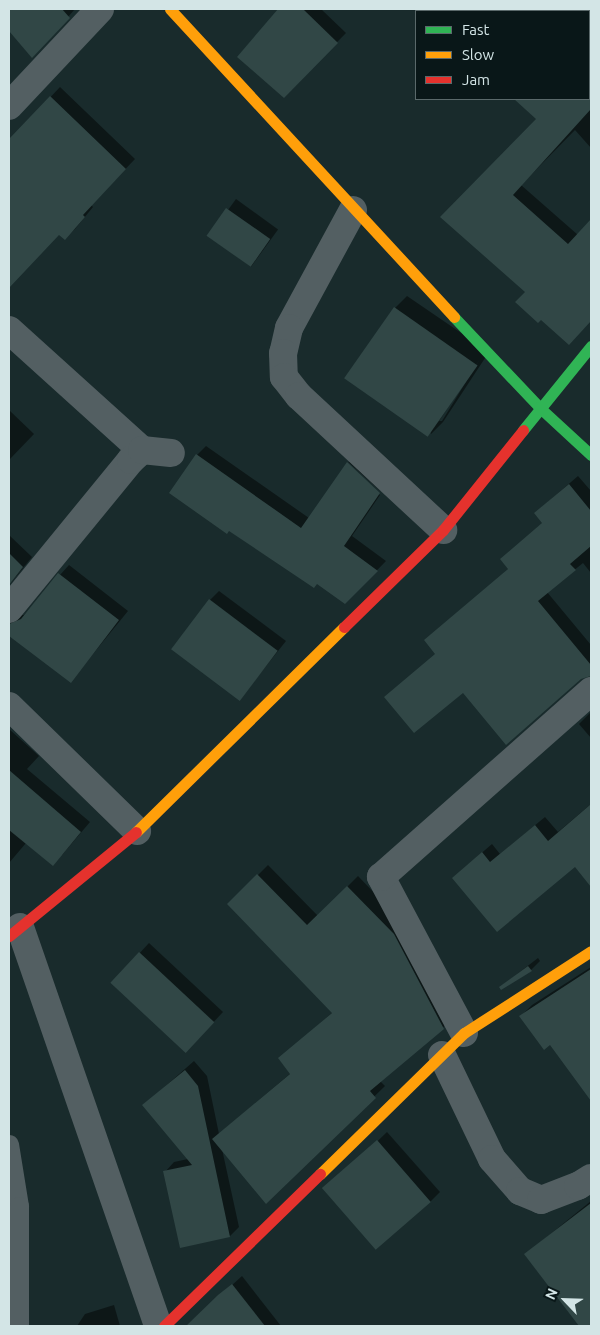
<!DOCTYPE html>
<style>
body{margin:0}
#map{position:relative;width:600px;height:1335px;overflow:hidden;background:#192b2c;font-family:Ubuntu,sans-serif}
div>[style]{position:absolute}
.shadow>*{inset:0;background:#0007;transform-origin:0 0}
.building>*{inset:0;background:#314746;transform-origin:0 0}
.lane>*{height:19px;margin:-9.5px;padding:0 9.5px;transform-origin:9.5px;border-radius:9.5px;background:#535f62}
.street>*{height:28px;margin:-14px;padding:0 14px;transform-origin:14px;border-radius:14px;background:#535f62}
.fast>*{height:11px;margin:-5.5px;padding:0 5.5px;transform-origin:5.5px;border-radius:5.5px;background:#30b455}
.slow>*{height:11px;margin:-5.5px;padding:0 5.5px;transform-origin:5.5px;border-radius:5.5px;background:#ff9f0a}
.jam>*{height:11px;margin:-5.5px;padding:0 5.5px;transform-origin:5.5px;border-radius:5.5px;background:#e5322d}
span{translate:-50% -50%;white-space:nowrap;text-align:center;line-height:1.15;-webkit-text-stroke:4.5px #091718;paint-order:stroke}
.frame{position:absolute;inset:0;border:10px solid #d3e5e6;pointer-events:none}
.legend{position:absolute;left:415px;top:10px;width:175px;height:90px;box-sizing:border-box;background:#091718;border:1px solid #5a696a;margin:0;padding:6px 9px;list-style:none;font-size:15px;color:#d3e5e6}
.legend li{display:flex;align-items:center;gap:10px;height:25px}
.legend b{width:25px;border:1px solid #5a696a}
.north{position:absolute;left:540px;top:1275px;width:50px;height:50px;-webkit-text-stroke:4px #091718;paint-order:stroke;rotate:294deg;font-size:14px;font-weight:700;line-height:20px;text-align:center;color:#d3e5e6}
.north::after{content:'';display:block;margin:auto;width:18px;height:22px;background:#d3e5e6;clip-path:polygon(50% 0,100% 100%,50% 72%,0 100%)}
</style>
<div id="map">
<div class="shadow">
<div style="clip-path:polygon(10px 9px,75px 9px,45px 43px)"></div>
<div style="clip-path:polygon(280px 9px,321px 9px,346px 33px,284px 96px,239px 57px)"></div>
<div style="clip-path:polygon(523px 9px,567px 9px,565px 11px)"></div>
<div style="clip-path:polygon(591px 41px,591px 148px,575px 130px,521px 185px,578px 235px,591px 221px,591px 320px,578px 334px,441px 217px,537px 119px,527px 110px,537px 99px,589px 99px)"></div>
<div style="clip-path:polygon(60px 87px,135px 159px,91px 205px,93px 207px,75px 229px,65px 238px,59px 234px,17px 277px,9px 269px,9px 141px)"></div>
<div style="left:236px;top:199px;width:52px;height:46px;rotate:36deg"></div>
<div style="clip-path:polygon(evenodd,407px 296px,489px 352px,443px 422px,431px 434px,395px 308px,407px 296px,480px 359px,442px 421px,439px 421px,480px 359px)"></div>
<div style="clip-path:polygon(9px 410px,34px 434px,9px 460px)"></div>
<div style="clip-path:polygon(206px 446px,309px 518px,347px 464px,380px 495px,352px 536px,386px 561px,345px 603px,197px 455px)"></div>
<div style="left:356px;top:454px;width:43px;height:11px;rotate:42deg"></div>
<div style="clip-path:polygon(578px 476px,591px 491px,591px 573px,583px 563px,547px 592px,591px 645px,591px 676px,580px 678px,436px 653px,509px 568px,543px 522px,535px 513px)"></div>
<div style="clip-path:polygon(9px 535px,32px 557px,9px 585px)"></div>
<div style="clip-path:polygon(69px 565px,128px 611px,71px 681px,9px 634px,9px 610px,16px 615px,24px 615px)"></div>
<div style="clip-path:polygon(219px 591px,286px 641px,240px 699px,210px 600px)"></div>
<div style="clip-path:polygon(591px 712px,591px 738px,579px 724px)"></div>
<div style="clip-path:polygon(9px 729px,39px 756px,27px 769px,90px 822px,62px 855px,26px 843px,9px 863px)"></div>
<div style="clip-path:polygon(591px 804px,591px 874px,586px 878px,575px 865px,463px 869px,492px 844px,500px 854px,545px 817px,558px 832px)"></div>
<div style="clip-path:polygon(268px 865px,318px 916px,358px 876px,404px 924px,454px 1018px,380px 1081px,385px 1086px,266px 1202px,222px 1149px,239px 1227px,230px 1236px,165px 1172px,174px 1162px,188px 1159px,144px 1105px,194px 1061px,207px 1076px,219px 1134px,291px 1073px,279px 1059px,333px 1012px,229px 904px)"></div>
<div style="clip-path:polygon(149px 943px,223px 1012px,194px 1043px,112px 983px)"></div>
<div style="clip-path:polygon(538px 958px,540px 961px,531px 970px,500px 987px)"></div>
<div style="clip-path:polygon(591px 967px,591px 1099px,551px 1043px,521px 1016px,532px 1005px)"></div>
<div style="clip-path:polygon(387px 1132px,440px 1192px,430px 1202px,326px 1191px)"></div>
<div style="clip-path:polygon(591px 1201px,591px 1326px,580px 1326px,526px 1254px)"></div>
<div style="clip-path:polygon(242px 1276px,281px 1326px,204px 1326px,197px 1317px)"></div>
<div style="clip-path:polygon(114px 1305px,120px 1326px,77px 1326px,85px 1314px)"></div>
</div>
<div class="building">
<div style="clip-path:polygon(9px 9px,62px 9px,70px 18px,32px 58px,9px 31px)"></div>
<div style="clip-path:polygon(278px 9px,303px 9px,338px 43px,284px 98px,237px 57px)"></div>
<div style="clip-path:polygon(50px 96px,126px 169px,83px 215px,85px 217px,65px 240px,59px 235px,9px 288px,9px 139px)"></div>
<div style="clip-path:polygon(514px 99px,591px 99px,591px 109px,513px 195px,568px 244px,591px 219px,591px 321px,569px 345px,541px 320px,538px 323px,515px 302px,525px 292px,440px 217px,536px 119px)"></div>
<div style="left:226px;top:208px;width:54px;height:34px;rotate:35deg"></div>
<div style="left:394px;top:307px;width:102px;height:87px;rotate:35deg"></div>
<div style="clip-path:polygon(196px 454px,301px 528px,347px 462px,380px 493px,344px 546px,378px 571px,345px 604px,317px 584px,314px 588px,229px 531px,227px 534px,169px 493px)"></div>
<div style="clip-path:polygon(569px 484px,591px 511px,591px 546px,570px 564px,576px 570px,538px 601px,591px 665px,591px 676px,581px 679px,506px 745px,463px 693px,414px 733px,384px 697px,435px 654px,424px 640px,508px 569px,500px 559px,542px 523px,534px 513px)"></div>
<div style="clip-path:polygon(9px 553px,23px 567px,9px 585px)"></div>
<div style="clip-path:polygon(58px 573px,119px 620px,71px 683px,9px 636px,9px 624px,21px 619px)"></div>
<div style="left:209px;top:599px;width:86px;height:63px;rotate:37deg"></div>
<div style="clip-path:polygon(9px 770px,81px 832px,53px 866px,9px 830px)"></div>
<div style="clip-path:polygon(591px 804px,591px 887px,575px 867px,497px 932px,452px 878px,482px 852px,490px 862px,535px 825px,548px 841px)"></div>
<div style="clip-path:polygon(257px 874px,307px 925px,347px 886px,394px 934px,444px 1029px,370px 1091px,376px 1098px,266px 1204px,212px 1139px,290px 1074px,278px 1058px,332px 1013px,227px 904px)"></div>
<div style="left:139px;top:952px;width:103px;height:42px;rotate:43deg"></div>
<div style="clip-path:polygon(528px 966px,532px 971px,501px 990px,499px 987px)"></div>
<div style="clip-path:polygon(591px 969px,591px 1101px,550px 1045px,544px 1050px,519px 1016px)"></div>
<div style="clip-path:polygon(185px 1070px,198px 1086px,230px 1237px,180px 1248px,163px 1171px,192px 1165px,142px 1105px)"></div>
<div style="left:377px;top:1140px;width:82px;height:73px;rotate:49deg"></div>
<div style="clip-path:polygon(591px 1203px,591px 1326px,579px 1326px,524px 1254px)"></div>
<div style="clip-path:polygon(232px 1284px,265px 1326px,186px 1326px,218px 1295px)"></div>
</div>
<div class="lane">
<div style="left:9px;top:1144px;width:63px;rotate:80.8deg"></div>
<div style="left:19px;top:1206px;width:120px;rotate:90deg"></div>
</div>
<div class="street">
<div style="left:9px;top:106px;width:133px;rotate:-46.8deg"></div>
<div style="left:353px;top:210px;width:134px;rotate:118.5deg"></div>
<div style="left:289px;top:328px;width:26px;rotate:103deg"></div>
<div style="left:283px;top:353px;width:24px;rotate:88deg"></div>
<div style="left:284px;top:377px;width:24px;rotate:52deg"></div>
<div style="left:299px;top:396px;width:197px;rotate:42.9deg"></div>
<div style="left:9px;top:330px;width:179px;rotate:42.1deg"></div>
<div style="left:9px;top:609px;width:193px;rotate:-50.7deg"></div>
<div style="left:131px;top:460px;width:15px;rotate:-42deg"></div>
<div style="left:142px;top:450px;width:29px;rotate:6deg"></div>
<div style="left:9px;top:706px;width:179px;rotate:44.3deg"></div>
<div style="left:20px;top:927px;width:422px;rotate:70.9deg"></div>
<div style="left:464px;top:1033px;width:177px;rotate:-118deg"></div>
<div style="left:381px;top:877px;width:281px;rotate:-41.5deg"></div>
<div style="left:442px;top:1055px;width:115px;rotate:64.3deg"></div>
<div style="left:492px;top:1159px;width:43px;rotate:48.8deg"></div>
<div style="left:520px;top:1191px;width:23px;rotate:23deg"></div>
<div style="left:541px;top:1200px;width:40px;rotate:-21deg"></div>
<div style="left:578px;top:1186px;width:15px;rotate:-32deg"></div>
</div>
<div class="fast">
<div style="left:454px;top:317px;width:124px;rotate:46.6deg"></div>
<div style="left:539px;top:407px;width:71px;rotate:42.7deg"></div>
<div style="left:523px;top:430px;width:108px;rotate:-51deg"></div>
</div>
<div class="slow">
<div style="left:170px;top:9px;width:419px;rotate:47.3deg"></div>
<div style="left:136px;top:832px;width:292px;rotate:-44.6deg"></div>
<div style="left:320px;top:1174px;width:202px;rotate:-44.4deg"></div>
<div style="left:464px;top:1033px;width:151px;rotate:-32.8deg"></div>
</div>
<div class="jam">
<div style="left:344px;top:627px;width:139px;rotate:-44.4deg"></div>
<div style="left:443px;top:530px;width:128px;rotate:-51.3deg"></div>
<div style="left:9px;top:936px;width:164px;rotate:-39.3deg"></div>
<div style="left:164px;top:1326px;width:218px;rotate:-44.3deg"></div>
</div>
<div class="frame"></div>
<ul class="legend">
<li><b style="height:6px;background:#30b455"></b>Fast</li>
<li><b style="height:6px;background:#ff9f0a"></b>Slow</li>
<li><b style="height:6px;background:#e5322d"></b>Jam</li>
</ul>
<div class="north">N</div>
</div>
